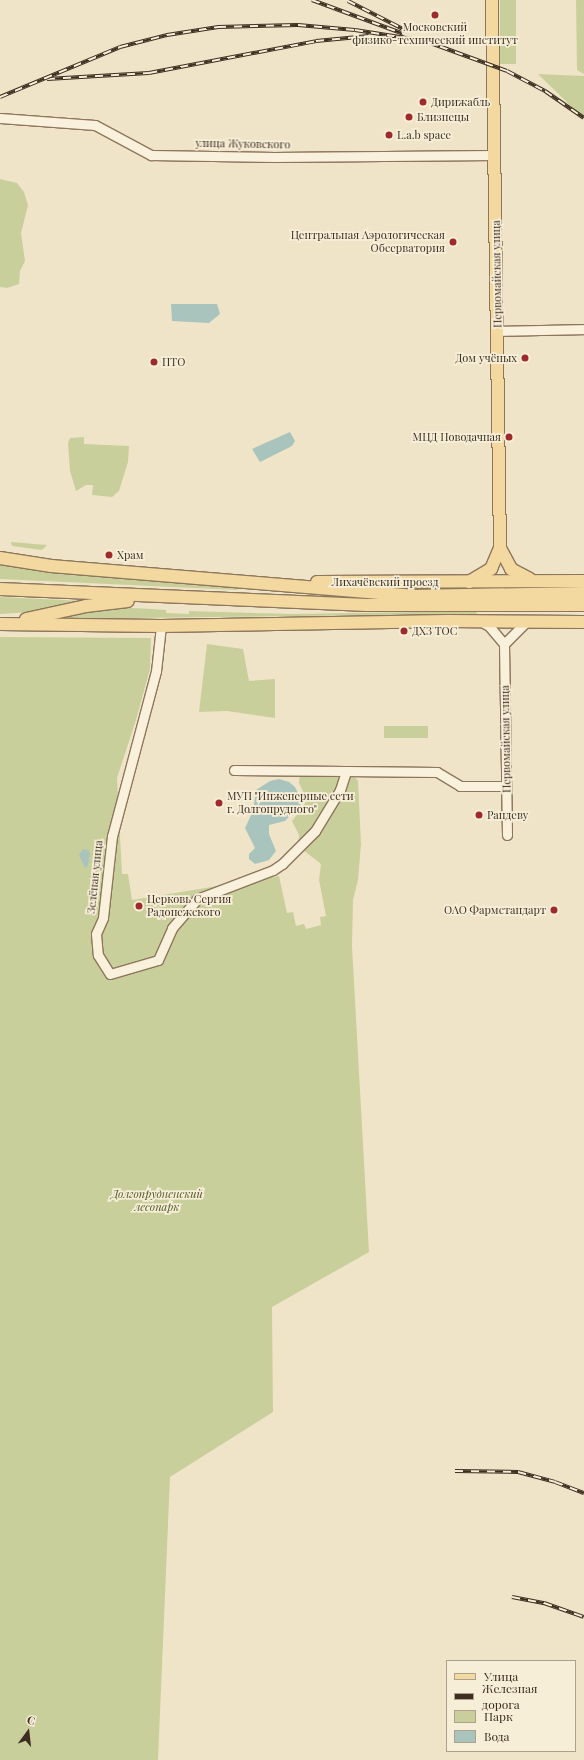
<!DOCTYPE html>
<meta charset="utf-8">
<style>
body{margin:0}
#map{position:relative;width:584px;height:1760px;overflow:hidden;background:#f0e4c8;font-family:"Playfair Display",serif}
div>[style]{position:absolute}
.green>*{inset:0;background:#c9cf9b;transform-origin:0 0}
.water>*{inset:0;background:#a9c4bc}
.roads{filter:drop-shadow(1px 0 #8d765c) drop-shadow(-1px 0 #8d765c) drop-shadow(0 1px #8d765c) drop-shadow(0 -1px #8d765c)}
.minor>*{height:9px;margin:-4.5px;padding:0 4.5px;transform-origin:4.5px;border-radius:4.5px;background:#faf1dc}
.major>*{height:12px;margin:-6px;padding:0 6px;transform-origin:6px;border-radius:6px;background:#f3d9a0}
.rail>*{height:4px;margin-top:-2px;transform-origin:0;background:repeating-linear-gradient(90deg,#f7eed8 0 8px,#3d2e20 0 16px);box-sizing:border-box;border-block:1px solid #3d2e20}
.dots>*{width:11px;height:11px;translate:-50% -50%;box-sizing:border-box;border:2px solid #f7eed8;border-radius:50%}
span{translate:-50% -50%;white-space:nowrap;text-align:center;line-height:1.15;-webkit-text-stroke:3.5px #f7eed8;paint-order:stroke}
.poi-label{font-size:11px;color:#3d2e20}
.left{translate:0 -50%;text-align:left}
.right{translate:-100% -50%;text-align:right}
.street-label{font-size:11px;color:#3d2e20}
.park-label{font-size:11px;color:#4d5a26;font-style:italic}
.legend{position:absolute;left:446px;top:1660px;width:130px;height:92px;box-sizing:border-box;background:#f7eed8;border:1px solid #ada18e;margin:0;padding:5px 7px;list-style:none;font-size:12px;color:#3d2e20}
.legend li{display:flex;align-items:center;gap:8px;height:20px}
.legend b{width:20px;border:1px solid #ada18e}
.north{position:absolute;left:8px;top:1712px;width:40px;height:40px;-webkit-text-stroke:3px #f7eed8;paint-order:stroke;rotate:15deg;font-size:11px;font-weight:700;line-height:16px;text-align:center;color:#3d2e20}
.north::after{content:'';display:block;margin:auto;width:14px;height:18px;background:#3d2e20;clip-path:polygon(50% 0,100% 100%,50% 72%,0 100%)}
</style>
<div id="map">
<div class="green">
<div style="left:500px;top:0;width:16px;height:64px"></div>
<div style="clip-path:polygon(576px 0,584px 0,584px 74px,577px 70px)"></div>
<div style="clip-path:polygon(538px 74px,584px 76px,584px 119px)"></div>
<div style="clip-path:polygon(0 179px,17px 183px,24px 192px,28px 205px,21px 233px,25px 261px,20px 271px,19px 284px,7px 288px,0 287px)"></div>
<div style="clip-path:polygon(84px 437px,84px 444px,129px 446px,128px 462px,119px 491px,112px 497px,92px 495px,93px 485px,86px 485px,76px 491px,70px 471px,68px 443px,70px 438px)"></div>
<div style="clip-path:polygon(11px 542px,47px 545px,42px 550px,12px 546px)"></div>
<div style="clip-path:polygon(0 563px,171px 583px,237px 587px,237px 590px,0 579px)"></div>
<div style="clip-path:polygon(0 597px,84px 601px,31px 612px,0 614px)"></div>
<div style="clip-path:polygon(111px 607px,153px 609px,166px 610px,166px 613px,189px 614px,189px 611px,293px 614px,476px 611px,477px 614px,50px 619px)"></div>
<div style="clip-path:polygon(0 637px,151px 638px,150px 669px,136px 720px,117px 778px,122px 874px,128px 874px,132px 900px,279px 876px,287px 913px,293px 912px,296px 926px,304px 924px,306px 929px,321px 925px,320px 917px,326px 916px,319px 880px,321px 864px,298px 846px,299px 835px,292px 821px,303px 807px,306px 798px,299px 783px,300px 774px,353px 774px,358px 781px,361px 844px,358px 880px,353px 900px,352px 946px,369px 1252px,272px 1307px,273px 1412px,170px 1477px,158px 1760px,0 1760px)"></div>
<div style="clip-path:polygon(207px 644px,243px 649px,249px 681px,275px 679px,275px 718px,227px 711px,199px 712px)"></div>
<div style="left:384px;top:726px;width:44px;height:12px"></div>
</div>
<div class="water">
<div style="clip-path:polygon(171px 304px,217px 304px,220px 314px,209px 323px,172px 321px)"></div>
<div style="clip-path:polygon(290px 432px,295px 441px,292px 446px,260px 462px,252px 449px)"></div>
<div style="clip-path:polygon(279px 779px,289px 782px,295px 787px,301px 799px,301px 804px,285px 821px,269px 825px,269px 834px,276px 851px,269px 860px,255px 864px,249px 859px,249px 854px,255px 848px,245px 828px,253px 811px,256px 790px,270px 781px)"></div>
<div style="clip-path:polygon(83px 849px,88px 850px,90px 853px,88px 866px,85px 868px,79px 855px)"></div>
</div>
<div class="roads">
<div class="minor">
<div style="left:0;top:118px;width:95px;rotate:4.2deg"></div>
<div style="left:95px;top:125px;width:64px;rotate:28.2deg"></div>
<div style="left:151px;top:155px;width:123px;rotate:0.9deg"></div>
<div style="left:274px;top:157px;width:220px;rotate:-0.5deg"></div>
<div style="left:498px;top:331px;width:86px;rotate:-1.3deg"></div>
<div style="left:480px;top:621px;width:10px;rotate:29deg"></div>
<div style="left:489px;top:626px;width:23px;rotate:50deg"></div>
<div style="left:504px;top:644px;width:191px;rotate:89.1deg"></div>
<div style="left:161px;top:626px;width:45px;rotate:96.3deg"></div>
<div style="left:156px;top:671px;width:171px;rotate:104.9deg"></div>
<div style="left:112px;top:836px;width:82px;rotate:96.3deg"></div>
<div style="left:103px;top:918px;width:17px;rotate:114deg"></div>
<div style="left:96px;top:934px;width:21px;rotate:85deg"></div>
<div style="left:98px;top:955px;width:22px;rotate:58deg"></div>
<div style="left:110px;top:974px;width:50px;rotate:-16.3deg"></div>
<div style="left:158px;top:960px;width:35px;rotate:-66deg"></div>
<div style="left:172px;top:928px;width:38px;rotate:-49deg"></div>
<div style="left:197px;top:899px;width:81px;rotate:-20.9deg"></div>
<div style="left:273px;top:870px;width:11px;rotate:-34deg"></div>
<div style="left:282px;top:864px;width:47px;rotate:-45deg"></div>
<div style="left:315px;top:831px;width:48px;rotate:-58.6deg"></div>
<div style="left:340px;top:790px;width:20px;rotate:-72deg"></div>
<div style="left:346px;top:771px;width:91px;rotate:0.6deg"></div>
<div style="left:437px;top:772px;width:27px;rotate:31deg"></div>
<div style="left:460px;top:786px;width:46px"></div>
<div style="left:504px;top:644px;width:31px;rotate:-45deg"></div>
<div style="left:234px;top:770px;width:112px;rotate:0.5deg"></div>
</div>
<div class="major">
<div style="left:500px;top:548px;width:24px;rotate:62deg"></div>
<div style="left:511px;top:569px;width:21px;rotate:28deg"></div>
<div style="left:0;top:558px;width:52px;rotate:8.9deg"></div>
<div style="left:51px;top:566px;width:369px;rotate:4.7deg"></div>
<div style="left:317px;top:582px;width:267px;rotate:-0.2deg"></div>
<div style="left:469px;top:582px;width:26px;rotate:-31deg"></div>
<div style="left:491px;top:569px;width:23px;rotate:-67deg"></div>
<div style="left:500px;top:548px;width:548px;rotate:-90.84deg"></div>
<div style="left:0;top:589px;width:367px;rotate:2.5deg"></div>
<div style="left:367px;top:605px;width:217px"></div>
<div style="left:411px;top:596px;width:173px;rotate:-1deg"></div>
<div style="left:26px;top:619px;width:61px;rotate:-12.2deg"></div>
<div style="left:86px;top:606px;width:42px;rotate:-6.8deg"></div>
<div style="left:0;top:624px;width:161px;rotate:0.7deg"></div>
<div style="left:161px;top:626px;width:287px;rotate:-1deg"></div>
<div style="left:448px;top:621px;width:136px;rotate:0.4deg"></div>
</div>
</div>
<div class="rail">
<div style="left:312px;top:0;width:98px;rotate:20.3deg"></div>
<div style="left:348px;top:1px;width:66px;rotate:27deg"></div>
<div style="left:47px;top:79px;width:102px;rotate:-3.4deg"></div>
<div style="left:149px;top:73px;width:170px;rotate:-10.8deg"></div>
<div style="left:316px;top:41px;width:53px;rotate:-5.4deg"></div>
<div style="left:0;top:97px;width:130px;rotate:-22.6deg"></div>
<div style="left:120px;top:47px;width:49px;rotate:-14.3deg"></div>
<div style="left:167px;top:35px;width:52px;rotate:-8.9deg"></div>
<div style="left:218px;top:27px;width:80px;rotate:-1.4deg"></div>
<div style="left:298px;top:25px;width:57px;rotate:5deg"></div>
<div style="left:355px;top:30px;width:71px;rotate:8.9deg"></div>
<div style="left:425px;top:41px;width:87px;rotate:20.1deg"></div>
<div style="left:507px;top:71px;width:43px;rotate:27.8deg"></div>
<div style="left:545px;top:91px;width:47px;rotate:34.7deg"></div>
<div style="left:455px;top:1471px;width:63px;rotate:0.9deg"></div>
<div style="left:518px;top:1472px;width:38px;rotate:15deg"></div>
<div style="left:555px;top:1482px;width:31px;rotate:21deg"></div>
<div style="left:512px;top:1597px;width:33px;rotate:11deg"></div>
<div style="left:544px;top:1603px;width:42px;rotate:19.3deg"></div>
</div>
<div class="dots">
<div style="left:435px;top:15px;background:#9e2a2b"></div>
<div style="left:423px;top:102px;background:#9e2a2b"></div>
<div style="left:409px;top:117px;background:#9e2a2b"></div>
<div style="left:389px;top:135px;background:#9e2a2b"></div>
<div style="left:453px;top:242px;background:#9e2a2b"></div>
<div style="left:525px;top:358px;background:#9e2a2b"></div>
<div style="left:154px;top:362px;background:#9e2a2b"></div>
<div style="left:509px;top:437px;background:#9e2a2b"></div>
<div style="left:109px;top:555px;background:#9e2a2b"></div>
<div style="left:404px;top:631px;background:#9e2a2b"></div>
<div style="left:219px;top:803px;background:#9e2a2b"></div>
<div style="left:479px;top:815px;background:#9e2a2b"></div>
<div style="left:139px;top:906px;background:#9e2a2b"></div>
<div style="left:554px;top:910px;background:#9e2a2b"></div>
</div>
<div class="poi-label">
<span style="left:435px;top:34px">Московский<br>физико-технический институт</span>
<span class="left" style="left:431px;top:102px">Дирижабль</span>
<span class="left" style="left:417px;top:117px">Близнецы</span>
<span class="left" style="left:397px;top:135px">L.a.b space</span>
<span class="right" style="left:445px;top:242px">Центральная Аэрологическая<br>Обсерватория</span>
<span class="right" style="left:517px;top:358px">Дом учёных</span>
<span class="left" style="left:162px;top:362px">ПТО</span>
<span class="right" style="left:501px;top:437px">МЦД Новодачная</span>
<span class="left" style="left:117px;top:555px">Храм</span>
<span class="left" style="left:412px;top:631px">ДХЗ ТОС</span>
<span class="left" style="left:227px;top:803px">МУП "Инженерные сети<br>г. Долгопрудного"</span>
<span class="left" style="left:487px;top:815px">Рандеву</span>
<span class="left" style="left:147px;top:906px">Церковь Сергия<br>Радонежского</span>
<span class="right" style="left:546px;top:910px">ОАО Фармстандарт</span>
</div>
<div class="street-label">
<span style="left:243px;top:144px;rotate:1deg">улица Жуковского</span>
<span style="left:497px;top:274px;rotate:-91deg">Первомайская улица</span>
<span style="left:385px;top:582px">Лихачёвский проезд</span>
<span style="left:506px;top:739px;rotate:-91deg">Первомайская улица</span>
<span style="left:95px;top:877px;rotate:-84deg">Зелёная улица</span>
</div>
<div class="park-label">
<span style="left:157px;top:1201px">Долгопрудненский<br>лесопарк</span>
</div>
<ul class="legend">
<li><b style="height:5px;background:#f3d9a0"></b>Улица</li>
<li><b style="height:5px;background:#3d2e20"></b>Железная дорога</li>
<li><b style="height:11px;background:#c9cf9b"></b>Парк</li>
<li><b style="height:11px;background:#a9c4bc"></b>Вода</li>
</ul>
<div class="north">С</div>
</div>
